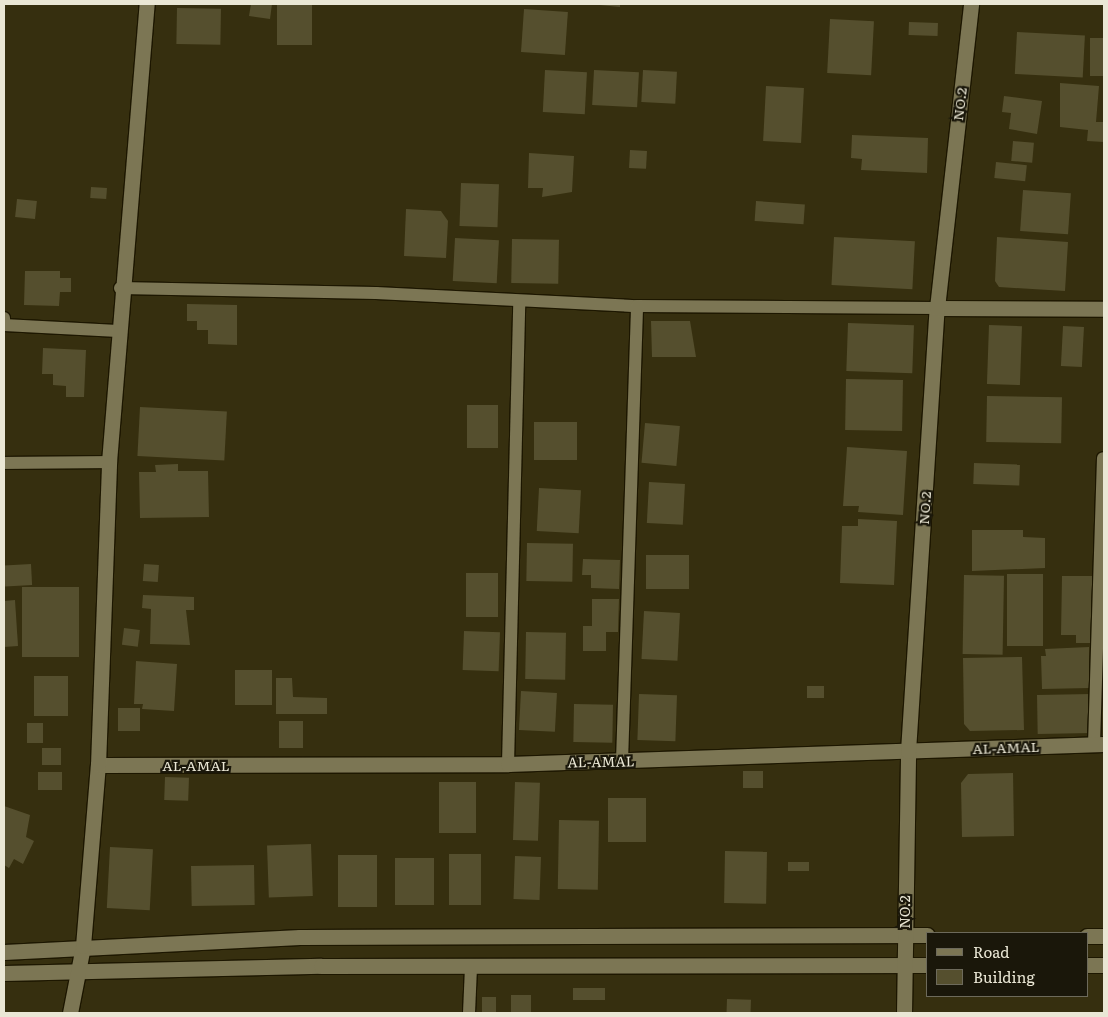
<!DOCTYPE html>
<style>
body{margin:0}
#map{position:relative;width:1108px;height:1017px;overflow:hidden;background:#362f0f;font-family:Literata,serif}
div>[style]{position:absolute}
.building>*{inset:0;background:#554f2e;transform-origin:0 0}
.roads{filter:drop-shadow(1px 0 #1d1700) drop-shadow(-1px 0 #1d1700) drop-shadow(0 1px #1d1700) drop-shadow(0 -1px #1d1700)}
.lane>*{height:12px;margin:-6px;padding:0 6px;transform-origin:6px;border-radius:6px;background:#7c7654}
.street>*{height:15px;margin:-7.5px;padding:0 7.5px;transform-origin:7.5px;border-radius:7.5px;background:#7c7654}
span{translate:-50% -50%;white-space:nowrap;text-align:center;line-height:1.15;-webkit-text-stroke:4.5px #1a170a;paint-order:stroke}
.street-label{font-size:14px;color:#eae7d5}
.frame{position:absolute;inset:0;border:5px solid #eae7d5;pointer-events:none}
.legend{position:absolute;left:926px;top:932px;width:162px;height:65px;box-sizing:border-box;background:#1a170a;border:1px solid #6d6a5b;margin:0;padding:6px 9px;list-style:none;font-size:15px;color:#eae7d5}
.legend li{display:flex;align-items:center;gap:10px;height:25px}
.legend b{width:25px;border:1px solid #6d6a5b}
</style>
<div id="map">
<div class="building">
<div style="clip-path:polygon(251px 4px,272px 4px,270px 19px,249px 16px)"></div>
<div style="left:277px;top:4px;width:35px;height:41px"></div>
<div style="clip-path:polygon(589px 4px,620px 4px,620px 7px)"></div>
<div style="left:177px;top:8px;width:44px;height:36px;rotate:1deg"></div>
<div style="left:524px;top:9px;width:44px;height:43px;rotate:4deg"></div>
<div style="left:830px;top:19px;width:44px;height:54px;rotate:3deg"></div>
<div style="left:909px;top:22px;width:29px;height:13px;rotate:2deg"></div>
<div style="left:1017px;top:32px;width:68px;height:42px;rotate:3deg"></div>
<div style="left:1090px;top:38px;width:14px;height:38px"></div>
<div style="left:545px;top:70px;width:42px;height:42px;rotate:3deg"></div>
<div style="left:594px;top:70px;width:45px;height:35px;rotate:3deg"></div>
<div style="left:643px;top:70px;width:34px;height:32px;rotate:3deg"></div>
<div style="clip-path:polygon(1060px 83px,1099px 86px,1096px 122px,1104px 122px,1104px 142px,1087px 141px,1088px 130px,1060px 127px)"></div>
<div style="left:766px;top:86px;width:38px;height:55px;rotate:3deg"></div>
<div style="clip-path:polygon(1004px 96px,1042px 101px,1037px 134px,1009px 129px,1011px 113px,1002px 112px)"></div>
<div style="clip-path:polygon(852px 135px,928px 138px,927px 173px,861px 170px,862px 159px,851px 158px)"></div>
<div style="left:1013px;top:141px;width:21px;height:20px;rotate:5deg"></div>
<div style="left:630px;top:150px;width:17px;height:18px;rotate:3deg"></div>
<div style="clip-path:polygon(529px 153px,574px 156px,572px 192px,542px 197px,543px 188px,528px 188px)"></div>
<div style="left:996px;top:162px;width:31px;height:16px;rotate:6deg"></div>
<div style="left:461px;top:183px;width:38px;height:43px;rotate:2deg"></div>
<div style="left:91px;top:187px;width:16px;height:11px;rotate:4deg"></div>
<div style="left:1023px;top:190px;width:48px;height:41px;rotate:4deg"></div>
<div style="left:17px;top:199px;width:20px;height:18px;rotate:6deg"></div>
<div style="left:756px;top:201px;width:49px;height:20px;rotate:4deg"></div>
<div style="clip-path:polygon(406px 209px,441px 211px,448px 221px,446px 258px,404px 256px)"></div>
<div style="left:834px;top:237px;width:81px;height:48px;rotate:3deg"></div>
<div style="clip-path:polygon(997px 237px,1068px 242px,1065px 291px,999px 287px,995px 281px)"></div>
<div style="left:455px;top:238px;width:44px;height:43px;rotate:3deg"></div>
<div style="left:512px;top:239px;width:47px;height:44px;rotate:1deg"></div>
<div style="clip-path:polygon(25px 271px,60px 271px,60px 278px,71px 278px,71px 292px,60px 292px,59px 306px,24px 305px)"></div>
<div style="clip-path:polygon(187px 304px,237px 305px,237px 345px,208px 344px,208px 330px,197px 330px,197px 321px,187px 321px)"></div>
<div style="clip-path:polygon(651px 321px,690px 321px,696px 357px,652px 357px)"></div>
<div style="left:848px;top:323px;width:66px;height:48px;rotate:2deg"></div>
<div style="left:989px;top:325px;width:33px;height:59px;rotate:2deg"></div>
<div style="left:1063px;top:326px;width:21px;height:40px;rotate:3deg"></div>
<div style="clip-path:polygon(43px 348px,86px 350px,84px 397px,66px 397px,66px 386px,53px 385px,53px 374px,42px 374px)"></div>
<div style="left:846px;top:379px;width:57px;height:51px;rotate:1deg"></div>
<div style="left:987px;top:396px;width:75px;height:46px;rotate:1deg"></div>
<div style="left:467px;top:405px;width:31px;height:43px"></div>
<div style="left:140px;top:407px;width:87px;height:49px;rotate:3deg"></div>
<div style="left:534px;top:422px;width:43px;height:38px"></div>
<div style="left:645px;top:423px;width:35px;height:40px;rotate:5deg"></div>
<div style="clip-path:polygon(847px 447px,907px 451px,903px 515px,858px 512px,859px 506px,843px 506px)"></div>
<div style="left:974px;top:463px;width:46px;height:21px;rotate:2deg"></div>
<div style="clip-path:polygon(178px 464px,178px 471px,208px 471px,209px 517px,140px 518px,139px 472px,156px 472px,155px 465px)"></div>
<div style="left:649px;top:482px;width:36px;height:41px;rotate:3deg"></div>
<div style="left:539px;top:488px;width:42px;height:43px;rotate:3deg"></div>
<div style="clip-path:polygon(858px 519px,897px 521px,894px 585px,840px 583px,842px 526px,858px 526px)"></div>
<div style="clip-path:polygon(972px 530px,1023px 530px,1023px 537px,1045px 538px,1045px 568px,972px 571px)"></div>
<div style="left:527px;top:543px;width:46px;height:38px;rotate:1deg"></div>
<div style="left:646px;top:555px;width:43px;height:34px"></div>
<div style="clip-path:polygon(583px 559px,620px 560px,619px 589px,591px 588px,591px 575px,582px 575px)"></div>
<div style="left:31px;top:564px;width:21px;height:27px;rotate:87deg"></div>
<div style="left:144px;top:564px;width:15px;height:17px;rotate:4deg"></div>
<div style="left:466px;top:573px;width:32px;height:44px"></div>
<div style="left:1007px;top:574px;width:36px;height:72px"></div>
<div style="left:964px;top:575px;width:40px;height:79px;rotate:1deg"></div>
<div style="clip-path:polygon(1062px 576px,1095px 576px,1094px 643px,1076px 643px,1076px 635px,1061px 635px)"></div>
<div style="left:22px;top:587px;width:57px;height:70px"></div>
<div style="clip-path:polygon(143px 595px,194px 597px,194px 610px,186px 610px,190px 645px,150px 644px,151px 609px,142px 608px)"></div>
<div style="clip-path:polygon(592px 599px,619px 599px,618px 632px,606px 632px,606px 651px,583px 651px,583px 626px,592px 626px)"></div>
<div style="clip-path:polygon(15px 600px,18px 646px,4px 647px,4px 601px)"></div>
<div style="left:644px;top:611px;width:36px;height:48px;rotate:3deg"></div>
<div style="left:124px;top:628px;width:16px;height:17px;rotate:7deg"></div>
<div style="left:464px;top:631px;width:36px;height:39px;rotate:2deg"></div>
<div style="left:526px;top:632px;width:40px;height:47px;rotate:1deg"></div>
<div style="clip-path:polygon(1089px 647px,1090px 688px,1042px 689px,1041px 656px,1046px 656px,1045px 649px)"></div>
<div style="clip-path:polygon(1022px 657px,1024px 730px,970px 731px,964px 724px,963px 658px)"></div>
<div style="clip-path:polygon(136px 661px,177px 664px,174px 711px,142px 709px,143px 704px,134px 704px)"></div>
<div style="left:235px;top:670px;width:37px;height:35px"></div>
<div style="left:68px;top:676px;width:40px;height:34px;rotate:90deg"></div>
<div style="clip-path:polygon(276px 678px,292px 678px,293px 697px,327px 698px,327px 714px,276px 714px)"></div>
<div style="left:807px;top:686px;width:17px;height:12px"></div>
<div style="left:521px;top:691px;width:36px;height:39px;rotate:3deg"></div>
<div style="left:639px;top:694px;width:38px;height:46px;rotate:2deg"></div>
<div style="left:1091px;top:694px;width:39px;height:54px;rotate:89deg"></div>
<div style="left:574px;top:704px;width:39px;height:38px;rotate:1deg"></div>
<div style="left:118px;top:708px;width:22px;height:23px"></div>
<div style="left:279px;top:721px;width:24px;height:27px"></div>
<div style="left:27px;top:723px;width:16px;height:20px"></div>
<div style="left:61px;top:748px;width:17px;height:19px;rotate:90deg"></div>
<div style="left:743px;top:771px;width:20px;height:17px"></div>
<div style="left:38px;top:772px;width:24px;height:18px"></div>
<div style="clip-path:polygon(1013px 773px,1014px 836px,962px 837px,961px 783px,968px 774px)"></div>
<div style="left:165px;top:777px;width:24px;height:23px;rotate:2deg"></div>
<div style="left:439px;top:782px;width:37px;height:51px"></div>
<div style="left:515px;top:782px;width:25px;height:58px;rotate:2deg"></div>
<div style="left:608px;top:798px;width:38px;height:44px"></div>
<div style="clip-path:polygon(4px 806px,30px 815px,26px 837px,34px 841px,23px 864px,14px 859px,9px 868px,4px 865px)"></div>
<div style="left:559px;top:820px;width:40px;height:69px;rotate:1deg"></div>
<div style="left:311px;top:844px;width:52px;height:44px;rotate:88deg"></div>
<div style="left:110px;top:847px;width:43px;height:61px;rotate:3deg"></div>
<div style="left:725px;top:851px;width:42px;height:52px;rotate:1deg"></div>
<div style="left:449px;top:854px;width:32px;height:51px"></div>
<div style="left:338px;top:855px;width:39px;height:52px"></div>
<div style="left:515px;top:856px;width:26px;height:43px;rotate:2deg"></div>
<div style="left:395px;top:858px;width:39px;height:47px"></div>
<div style="left:788px;top:862px;width:21px;height:9px"></div>
<div style="left:254px;top:865px;width:40px;height:63px;rotate:89deg"></div>
<div style="left:605px;top:988px;width:12px;height:32px;rotate:90deg"></div>
<div style="left:511px;top:995px;width:20px;height:18px"></div>
<div style="left:482px;top:997px;width:14px;height:16px"></div>
<div style="left:727px;top:999px;width:24px;height:14px;rotate:2deg"></div>
</div>
<div class="roads">
<div class="lane">
<div style="left:120px;top:288px;width:256px;rotate:1.1deg"></div>
<div style="left:376px;top:293px;width:261px;rotate:2.9deg"></div>
<div style="left:637px;top:306px;width:300px;rotate:0.4deg"></div>
<div style="left:4px;top:318px;width:7px;rotate:90deg"></div>
<div style="left:4px;top:325px;width:114px;rotate:3deg"></div>
<div style="left:4px;top:463px;width:105px;rotate:-0.5deg"></div>
<div style="left:1094px;top:744px;width:286px;rotate:-88.2deg"></div>
<div style="left:622px;top:761px;width:455px;rotate:-88.1deg"></div>
<div style="left:508px;top:764px;width:463px;rotate:-88.6deg"></div>
<div style="left:469px;top:1013px;width:45px;rotate:-87.5deg"></div>
</div>
<div class="street">
<div style="left:937px;top:308px;width:167px;rotate:0.3deg"></div>
<div style="left:98px;top:765px;width:410px;rotate:-0.1deg"></div>
<div style="left:508px;top:764px;width:596px;rotate:-1.92deg"></div>
<div style="left:1087px;top:936px;width:17px"></div>
<div style="left:4px;top:952px;width:296px;rotate:-2.9deg"></div>
<div style="left:300px;top:937px;width:627px;rotate:-0.18deg"></div>
<div style="left:1087px;top:965px;width:17px"></div>
<div style="left:4px;top:973px;width:317px;rotate:-1.3deg"></div>
<div style="left:321px;top:966px;width:606px;rotate:-0.09deg"></div>
<div style="left:70px;top:1013px;width:68px;rotate:-79deg"></div>
<div style="left:83px;top:946px;width:182px;rotate:-85.3deg"></div>
<div style="left:98px;top:765px;width:303px;rotate:-87.9deg"></div>
<div style="left:109px;top:462px;width:460px;rotate:-85.3deg"></div>
<div style="left:904px;top:1013px;width:262px;rotate:-89.1deg"></div>
<div style="left:908px;top:751px;width:444px;rotate:-86.3deg"></div>
<div style="left:937px;top:308px;width:306px;rotate:-83.6deg"></div>
</div>
</div>
<div class="street-label">
<span style="left:959px;top:104px;rotate:-83deg">NO.2</span>
<span style="left:924px;top:508px;rotate:-86deg">NO.2</span>
<span style="left:1006px;top:747px;rotate:-2deg">AL-AMAL</span>
<span style="left:601px;top:761px;rotate:-1deg">AL-AMAL</span>
<span style="left:196px;top:765px">AL-AMAL</span>
<span style="left:904px;top:912px;rotate:-89deg">NO.2</span>
</div>
<div class="frame"></div>
<ul class="legend">
<li><b style="height:6px;background:#7c7654"></b>Road</li>
<li><b style="height:14px;background:#554f2e"></b>Building</li>
</ul>
</div>
